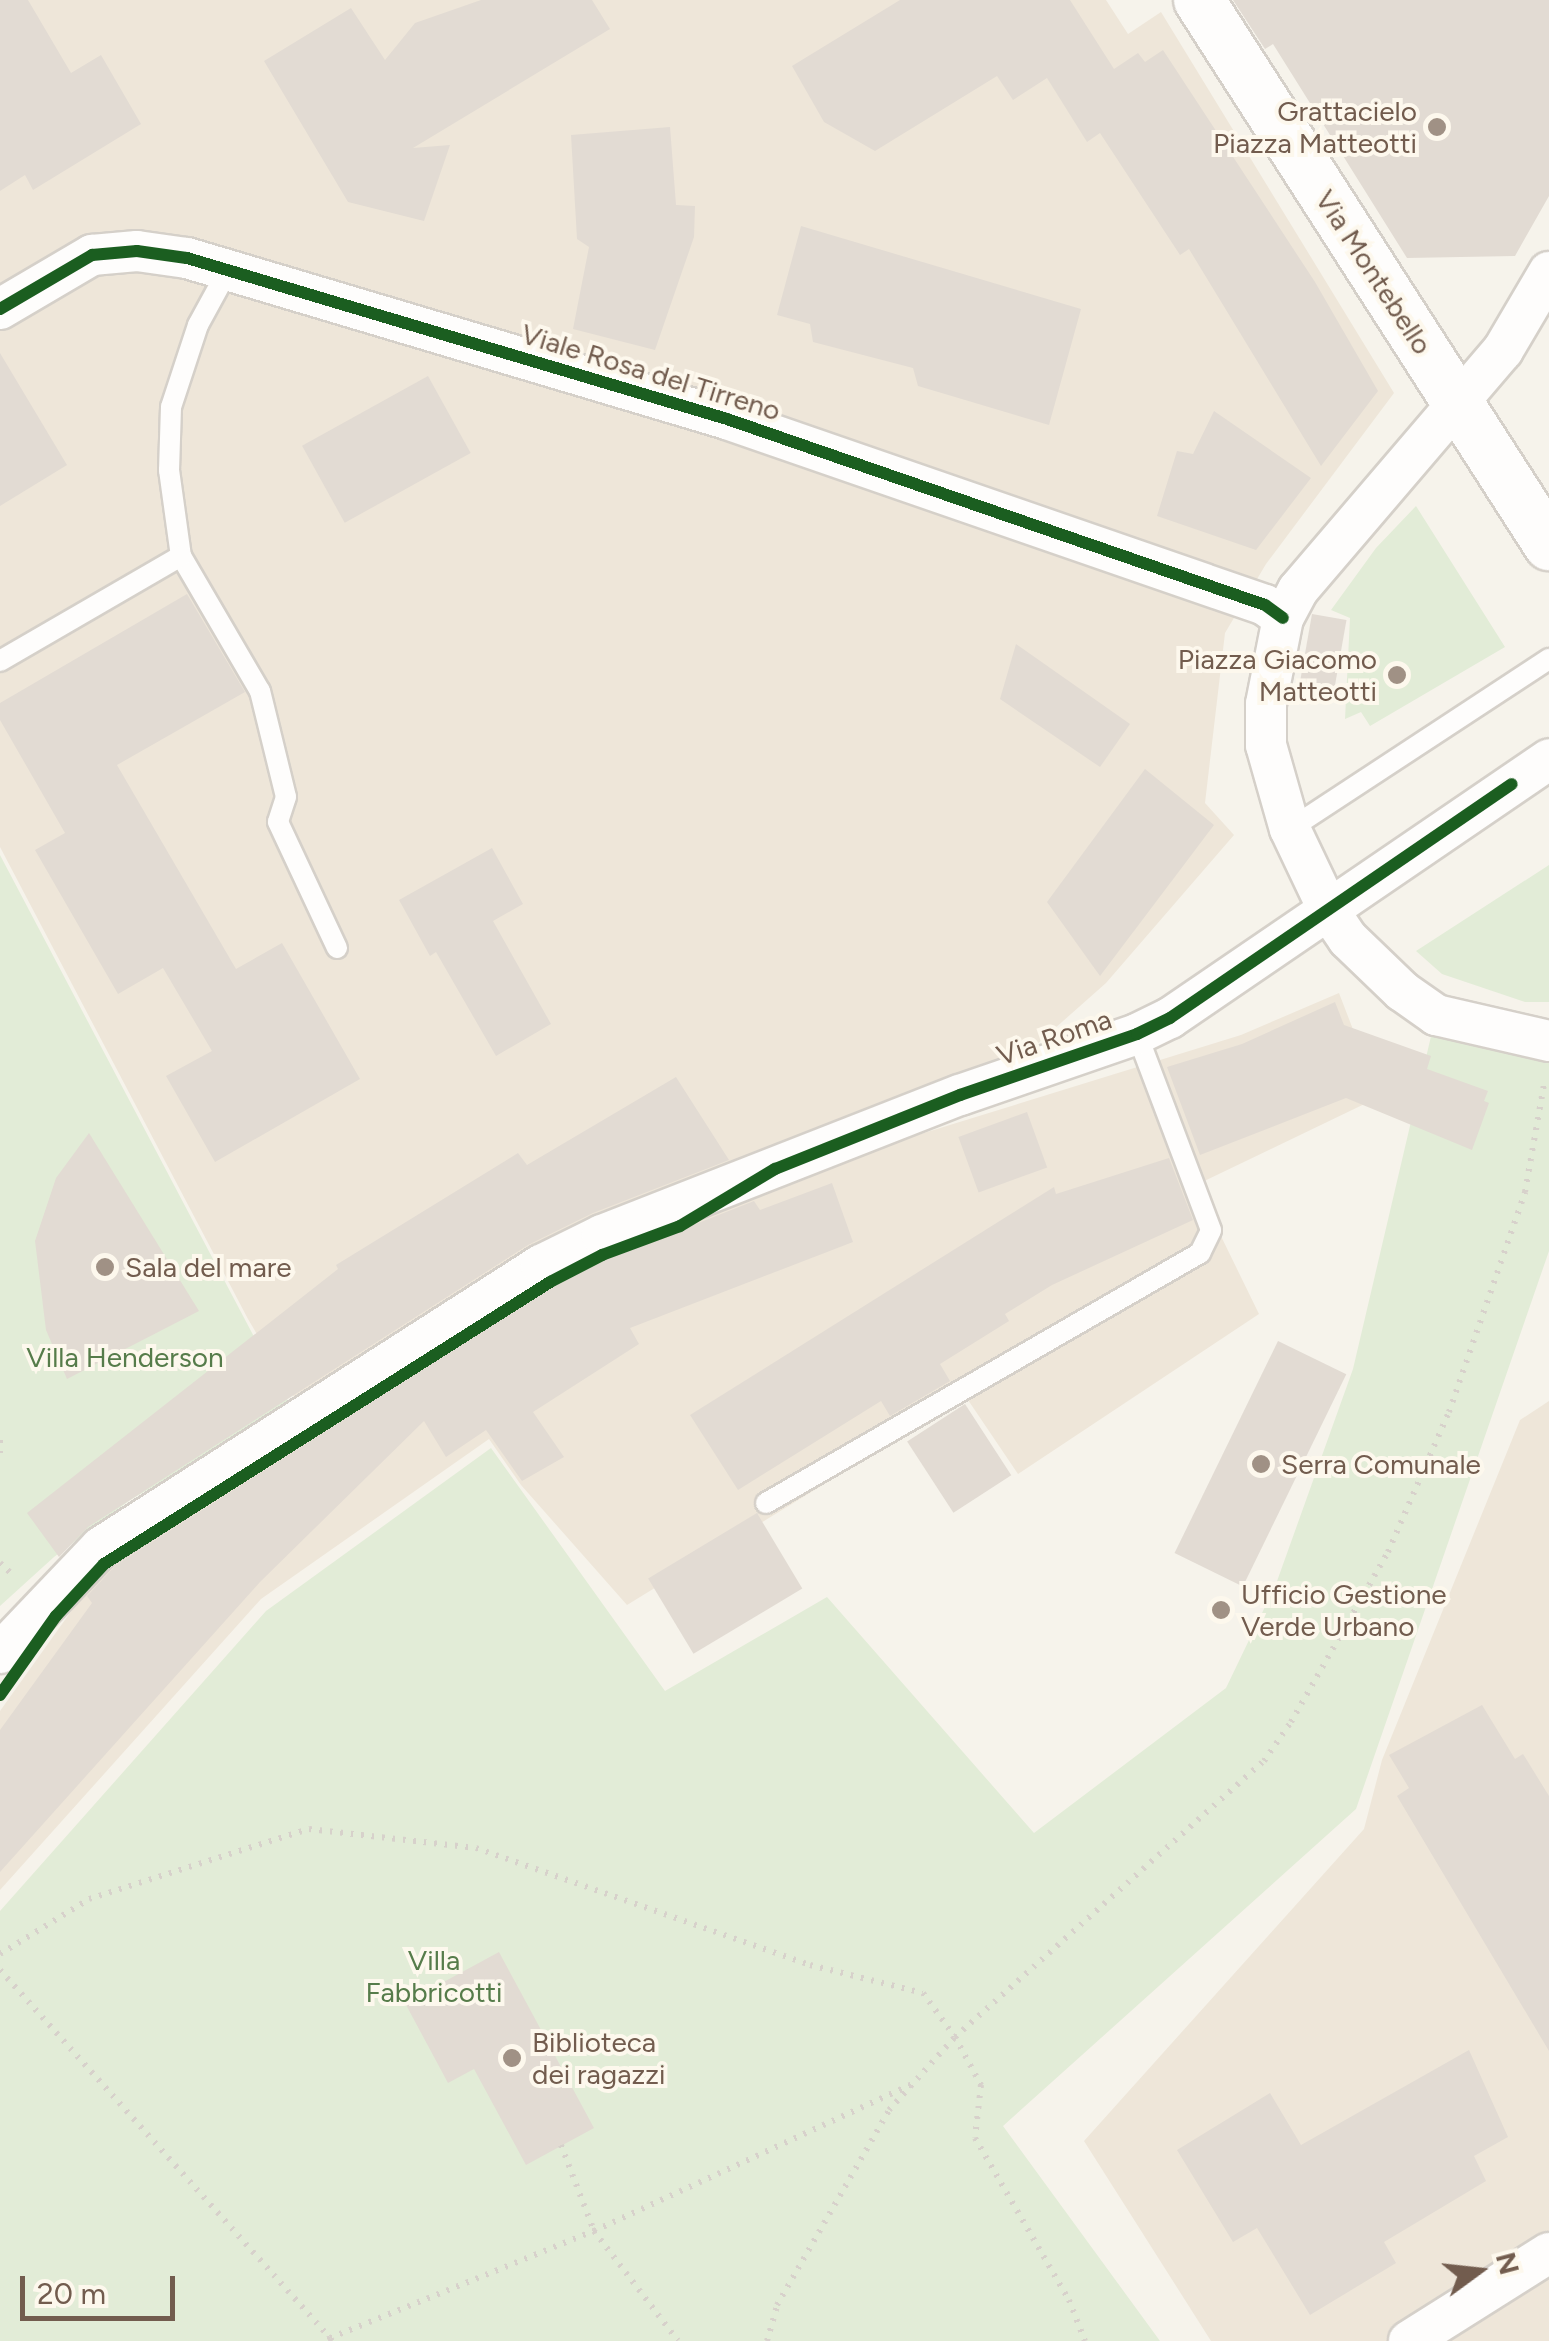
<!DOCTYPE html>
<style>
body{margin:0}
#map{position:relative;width:1549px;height:2341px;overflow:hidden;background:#f6f3eb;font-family:Figtree,sans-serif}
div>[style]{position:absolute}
.residential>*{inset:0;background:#eee6d9}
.green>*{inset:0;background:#e2ecd7}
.building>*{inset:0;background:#e2dbd3;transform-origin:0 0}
.path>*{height:6px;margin-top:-3px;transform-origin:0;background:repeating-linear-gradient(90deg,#d7d1cb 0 2.5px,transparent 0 10.5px)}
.roads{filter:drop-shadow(2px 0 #d5d0c9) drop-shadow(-2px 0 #d5d0c9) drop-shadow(0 2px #d5d0c9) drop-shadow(0 -2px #d5d0c9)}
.service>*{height:20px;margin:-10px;padding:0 10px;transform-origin:10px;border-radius:10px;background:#fefdfc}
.minor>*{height:40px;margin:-20px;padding:0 20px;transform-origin:20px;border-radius:20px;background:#fefdfc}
.tertiary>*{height:50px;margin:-25px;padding:0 25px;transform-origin:25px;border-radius:25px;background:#fefdfc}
.cycleway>*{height:12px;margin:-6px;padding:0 6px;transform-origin:6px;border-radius:6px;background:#1b5e20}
.dots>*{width:28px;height:28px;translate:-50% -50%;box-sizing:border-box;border:5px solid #fdf8ed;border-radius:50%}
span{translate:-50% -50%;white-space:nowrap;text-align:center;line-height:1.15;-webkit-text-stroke:8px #fdf8ed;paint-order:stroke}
.poi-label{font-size:28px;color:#725c4e}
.right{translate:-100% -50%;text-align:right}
.left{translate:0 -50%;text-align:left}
.street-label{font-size:28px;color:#725c4e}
.park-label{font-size:28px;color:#567c4a}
.north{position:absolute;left:1429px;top:2221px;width:100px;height:100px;-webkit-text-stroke:8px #fdf8ed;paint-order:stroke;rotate:75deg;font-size:28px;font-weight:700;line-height:40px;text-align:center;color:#725c4e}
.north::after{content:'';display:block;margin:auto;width:35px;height:45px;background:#725c4e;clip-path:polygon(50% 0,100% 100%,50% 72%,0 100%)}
.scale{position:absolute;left:20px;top:2276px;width:155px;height:45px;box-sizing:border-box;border:5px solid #725c4e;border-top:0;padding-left:12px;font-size:30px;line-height:35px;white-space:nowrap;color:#725c4e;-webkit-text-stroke:8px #fdf8ed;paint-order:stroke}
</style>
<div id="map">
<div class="residential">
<div style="clip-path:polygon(0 0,1106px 0,1128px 34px,1161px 12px,1394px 393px,1266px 564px,1225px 633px,1205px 803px,1234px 835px,1106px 983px,1036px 1045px,575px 1228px,298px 1404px,248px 1319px,0 847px)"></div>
<div style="clip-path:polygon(1339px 993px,1379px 1097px,1196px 1185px,1259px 1314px,1018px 1474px,966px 1397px,627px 1605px,521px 1485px,489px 1439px,261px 1599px,0 1890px,0 1711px,92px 1582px,173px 1519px,601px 1252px,885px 1145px,1241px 1035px)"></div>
<div style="clip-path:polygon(1549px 1401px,1549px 2341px,1211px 2341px,1084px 2141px,1364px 1829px,1382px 1760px,1520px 1420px)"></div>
</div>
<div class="green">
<div style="clip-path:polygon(1416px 506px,1505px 647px,1370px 726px,1361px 712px,1345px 719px,1350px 618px,1331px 610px,1376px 548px)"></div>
<div style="clip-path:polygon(0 855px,291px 1407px,130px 1500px,54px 1557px,0 1606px)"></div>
<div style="clip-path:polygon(1549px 865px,1549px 1002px,1525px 1002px,1442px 974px,1416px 951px)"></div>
<div style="clip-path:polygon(1436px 1015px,1549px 1041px,1549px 1251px,1356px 1809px,1003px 2126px,1160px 2341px,0 2341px,0 1911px,266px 1611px,491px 1448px,665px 1691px,827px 1597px,1034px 1833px,1226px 1688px,1276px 1584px,1353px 1369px)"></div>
</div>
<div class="building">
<div style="clip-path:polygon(0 0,28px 0,71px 73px,101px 55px,141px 124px,33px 190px,25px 175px,0 191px)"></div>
<div style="clip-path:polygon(481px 0,592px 0,610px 29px,413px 148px,450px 145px,424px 221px,348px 202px,264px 61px,351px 8px,385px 60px,415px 23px)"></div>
<div style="clip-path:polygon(900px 0,1070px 0,1114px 69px,1138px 53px,1145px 62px,1163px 50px,1315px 282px,1378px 391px,1321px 466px,1189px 249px,1180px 255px,1100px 133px,1087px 142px,1047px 78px,1013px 100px,997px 76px,875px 151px,824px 122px,792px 66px)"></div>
<div style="clip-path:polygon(1233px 0,1549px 0,1549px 196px,1515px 256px,1407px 258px,1273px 44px,1265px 49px)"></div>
<div style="clip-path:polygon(670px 127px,676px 205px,695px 206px,694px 237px,655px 350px,573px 329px,589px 247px,577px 239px,571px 135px)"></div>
<div style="clip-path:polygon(801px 226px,1081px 309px,1049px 425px,918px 386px,913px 368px,813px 342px,810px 324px,777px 315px)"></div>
<div style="clip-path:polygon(0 353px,67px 465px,0 506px)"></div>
<div style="left:428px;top:376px;width:88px;height:144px;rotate:61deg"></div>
<div style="clip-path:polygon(1214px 411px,1311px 478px,1256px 550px,1157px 516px,1177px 451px,1193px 454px)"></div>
<div style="clip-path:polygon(187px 594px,245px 692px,117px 765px,236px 969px,282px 943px,360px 1079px,215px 1162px,166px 1076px,212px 1051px,163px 968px,118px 994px,35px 850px,65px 833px,0 720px,0 703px)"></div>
<div style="left:1312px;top:614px;width:35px;height:76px;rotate:10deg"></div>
<div style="clip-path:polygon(1016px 644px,1130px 724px,1100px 767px,1000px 699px)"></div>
<div style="clip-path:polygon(1145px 769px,1214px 825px,1100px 976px,1047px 902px)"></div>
<div style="clip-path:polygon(492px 848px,523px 904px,493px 921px,551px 1024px,496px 1056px,436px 952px,430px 956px,399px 900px)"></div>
<div style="clip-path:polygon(1335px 1002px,1344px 1025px,1431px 1056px,1427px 1069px,1488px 1091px,1484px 1101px,1489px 1103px,1472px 1150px,1346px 1098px,1200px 1155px,1167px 1067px,1242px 1044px)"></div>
<div style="clip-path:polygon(676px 1077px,729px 1160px,593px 1213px,528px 1245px,88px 1527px,59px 1557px,27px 1513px,338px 1269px,336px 1265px,518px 1153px,527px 1165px)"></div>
<div style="left:1027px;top:1112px;width:59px;height:73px;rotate:70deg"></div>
<div style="clip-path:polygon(89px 1133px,199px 1311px,67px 1379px,46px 1330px,35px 1241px,56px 1178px)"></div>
<div style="clip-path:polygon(1169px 1158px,1193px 1220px,1052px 1285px,1005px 1314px,1009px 1321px,940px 1364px,950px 1381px,890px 1416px,881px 1401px,738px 1490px,690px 1415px,1054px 1187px,1056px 1194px)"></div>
<div style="clip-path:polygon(832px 1183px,853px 1242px,630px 1328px,639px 1344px,533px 1412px,564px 1457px,522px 1481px,486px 1430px,446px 1457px,424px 1421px,260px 1582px,0 1872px,0 1730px,92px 1603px,87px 1596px,116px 1565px,553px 1286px,612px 1257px,754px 1201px,760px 1210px)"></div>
<div style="left:1278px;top:1341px;width:76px;height:236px;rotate:26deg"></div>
<div style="left:965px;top:1404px;width:85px;height:69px;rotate:57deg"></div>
<div style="left:757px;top:1513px;width:88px;height:127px;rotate:59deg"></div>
<div style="clip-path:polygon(1482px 1705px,1515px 1759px,1523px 1754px,1549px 1796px,1549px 2051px,1397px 1796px,1409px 1788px,1389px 1755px)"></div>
<div style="clip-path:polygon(499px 1952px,594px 2128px,526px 2165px,474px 2069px,448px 2083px,405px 2003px)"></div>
<div style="clip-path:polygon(1469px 2050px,1508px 2137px,1474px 2156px,1486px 2181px,1384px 2242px,1396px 2263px,1310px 2315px,1257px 2228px,1233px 2242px,1177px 2150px,1270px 2093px,1301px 2145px)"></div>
</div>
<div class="path">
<div style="left:0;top:1440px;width:13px;rotate:90deg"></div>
<div style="left:0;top:1563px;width:19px;rotate:43deg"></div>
<div style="left:0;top:1954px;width:105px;rotate:-31.7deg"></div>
<div style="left:89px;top:1899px;width:231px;rotate:-17.7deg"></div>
<div style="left:309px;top:1829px;width:168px;rotate:6.5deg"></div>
<div style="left:476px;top:1848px;width:354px;rotate:19.3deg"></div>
<div style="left:810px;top:1965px;width:116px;rotate:13.9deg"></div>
<div style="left:923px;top:1993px;width:54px;rotate:54deg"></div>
<div style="left:955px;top:2037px;width:55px;rotate:61.6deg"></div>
<div style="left:981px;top:2085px;width:53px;rotate:96.5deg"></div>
<div style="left:975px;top:2138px;width:187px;rotate:59.9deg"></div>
<div style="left:1069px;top:2300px;width:44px;rotate:68.7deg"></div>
<div style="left:0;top:1970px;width:494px;rotate:48.1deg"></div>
<div style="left:330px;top:2338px;width:6px;rotate:149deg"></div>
<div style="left:561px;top:2145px;width:92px;rotate:69deg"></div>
<div style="left:594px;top:2231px;width:138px;rotate:52.6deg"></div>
<div style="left:332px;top:2341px;width:4px;rotate:-124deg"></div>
<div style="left:330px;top:2338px;width:285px;rotate:-22.1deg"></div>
<div style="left:594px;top:2231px;width:350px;rotate:-24.8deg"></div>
<div style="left:767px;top:2341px;width:37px;rotate:-74deg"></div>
<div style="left:777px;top:2305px;width:225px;rotate:-60.1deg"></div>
<div style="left:889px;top:2110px;width:98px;rotate:-47.9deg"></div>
<div style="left:955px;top:2037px;width:414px;rotate:-41.8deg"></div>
<div style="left:1264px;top:1761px;width:47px;rotate:-55.3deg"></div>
<div style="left:1291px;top:1722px;width:196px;rotate:-60.3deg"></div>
<div style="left:1388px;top:1552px;width:153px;rotate:-66.5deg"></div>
<div style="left:1449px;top:1412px;width:233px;rotate:-70.9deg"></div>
<div style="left:1525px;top:1192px;width:110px;rotate:-80deg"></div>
</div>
<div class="roads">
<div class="service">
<div style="left:228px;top:270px;width:63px;rotate:118.6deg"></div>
<div style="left:198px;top:325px;width:86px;rotate:108.2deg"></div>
<div style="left:171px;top:407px;width:63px;rotate:91.8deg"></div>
<div style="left:169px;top:470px;width:87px;rotate:82.1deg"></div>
<div style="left:181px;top:556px;width:156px;rotate:59.7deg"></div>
<div style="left:260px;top:691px;width:109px;rotate:76.2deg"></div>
<div style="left:286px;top:797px;width:26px;rotate:108deg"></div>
<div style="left:278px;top:822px;width:139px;rotate:64.9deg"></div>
<div style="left:0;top:661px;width:209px;rotate:-30.1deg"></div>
<div style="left:1290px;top:829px;width:310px;rotate:-33.3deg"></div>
<div style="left:766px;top:1503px;width:501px;rotate:-29.94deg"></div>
<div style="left:1200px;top:1253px;width:25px;rotate:-64deg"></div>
<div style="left:1211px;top:1230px;width:210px;rotate:-110.7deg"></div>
</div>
<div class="minor">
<div style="left:1549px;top:272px;width:91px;rotate:120.5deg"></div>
<div style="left:1503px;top:350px;width:316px;rotate:130.5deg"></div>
<div style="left:1298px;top:590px;width:32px;rotate:118deg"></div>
<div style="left:1283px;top:618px;width:88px;rotate:101.2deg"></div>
<div style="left:1266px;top:704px;width:41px;rotate:90deg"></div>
<div style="left:1266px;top:745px;width:87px;rotate:74.1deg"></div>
<div style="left:1290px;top:829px;width:91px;rotate:64.6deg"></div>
<div style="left:1329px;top:911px;width:34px;rotate:56deg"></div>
<div style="left:1348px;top:939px;width:75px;rotate:43.9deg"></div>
<div style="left:1402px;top:991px;width:42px;rotate:35.2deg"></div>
<div style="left:1436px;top:1015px;width:116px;rotate:13deg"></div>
<div style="left:0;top:309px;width:107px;rotate:-30.4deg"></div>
<div style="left:92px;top:255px;width:45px;rotate:-5.1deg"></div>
<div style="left:137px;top:251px;width:50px;rotate:8deg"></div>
<div style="left:187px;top:258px;width:563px;rotate:16.6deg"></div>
<div style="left:727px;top:419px;width:569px;rotate:19.07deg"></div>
<div style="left:1265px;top:605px;width:22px;rotate:36deg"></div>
<div style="left:0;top:1653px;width:146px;rotate:-46.4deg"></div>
<div style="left:101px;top:1547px;width:523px;rotate:-32.66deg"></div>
<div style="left:541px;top:1265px;width:68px;rotate:-26.2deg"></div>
<div style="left:602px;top:1235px;width:384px;rotate:-21.4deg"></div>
<div style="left:960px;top:1095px;width:187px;rotate:-19deg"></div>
<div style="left:1137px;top:1034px;width:37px;rotate:-26deg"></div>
<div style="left:1170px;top:1018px;width:459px;rotate:-34.3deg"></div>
<div style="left:1409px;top:2341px;width:165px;rotate:-32.2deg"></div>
</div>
<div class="tertiary">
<div style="left:1199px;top:0;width:648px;rotate:57.29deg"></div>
</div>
</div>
<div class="cycleway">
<div style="left:0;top:309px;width:107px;rotate:-30.4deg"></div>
<div style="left:92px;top:255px;width:45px;rotate:-5.1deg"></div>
<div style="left:137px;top:251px;width:50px;rotate:8deg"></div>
<div style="left:187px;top:258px;width:563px;rotate:16.6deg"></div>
<div style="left:727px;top:419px;width:569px;rotate:19.07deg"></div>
<div style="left:1265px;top:605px;width:22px;rotate:36deg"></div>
<div style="left:0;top:1695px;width:97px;rotate:-54.7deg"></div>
<div style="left:56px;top:1616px;width:71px;rotate:-47.3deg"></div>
<div style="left:104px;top:1564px;width:528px;rotate:-32.3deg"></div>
<div style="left:550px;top:1282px;width:59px;rotate:-27.4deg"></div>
<div style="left:602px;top:1255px;width:83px;rotate:-20.4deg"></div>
<div style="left:680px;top:1226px;width:111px;rotate:-31deg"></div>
<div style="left:775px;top:1169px;width:199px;rotate:-21.8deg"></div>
<div style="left:960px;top:1095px;width:187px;rotate:-19deg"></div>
<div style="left:1137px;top:1034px;width:37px;rotate:-26deg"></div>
<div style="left:1170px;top:1018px;width:414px;rotate:-34.4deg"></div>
</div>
<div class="dots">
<div style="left:1437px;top:127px;background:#a09185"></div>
<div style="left:1397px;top:675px;background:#a09185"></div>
<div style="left:105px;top:1267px;background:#a09185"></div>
<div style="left:1261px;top:1464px;background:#a09185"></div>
<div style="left:1221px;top:1610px;background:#a09185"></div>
<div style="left:512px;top:2058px;background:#a09185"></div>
</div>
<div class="poi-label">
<span class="right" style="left:1417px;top:127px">Grattacielo<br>Piazza Matteotti</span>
<span class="right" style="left:1377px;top:675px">Piazza Giacomo<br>Matteotti</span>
<span class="left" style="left:125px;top:1267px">Sala del mare</span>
<span class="left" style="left:1281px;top:1464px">Serra Comunale</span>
<span class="left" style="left:1241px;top:1610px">Ufficio Gestione<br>Verde Urbano</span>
<span class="left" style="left:532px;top:2058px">Biblioteca<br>dei ragazzi</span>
</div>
<div class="street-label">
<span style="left:1374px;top:272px;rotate:57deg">Via Montebello</span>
<span style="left:651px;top:372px;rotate:17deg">Viale Rosa del Tirreno</span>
<span style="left:1054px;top:1037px;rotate:-19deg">Via Roma</span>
</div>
<div class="park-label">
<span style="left:125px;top:1357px">Villa Henderson</span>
<span style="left:434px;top:1976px">Villa<br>Fabbricotti</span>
</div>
<div class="north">N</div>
<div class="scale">20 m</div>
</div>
